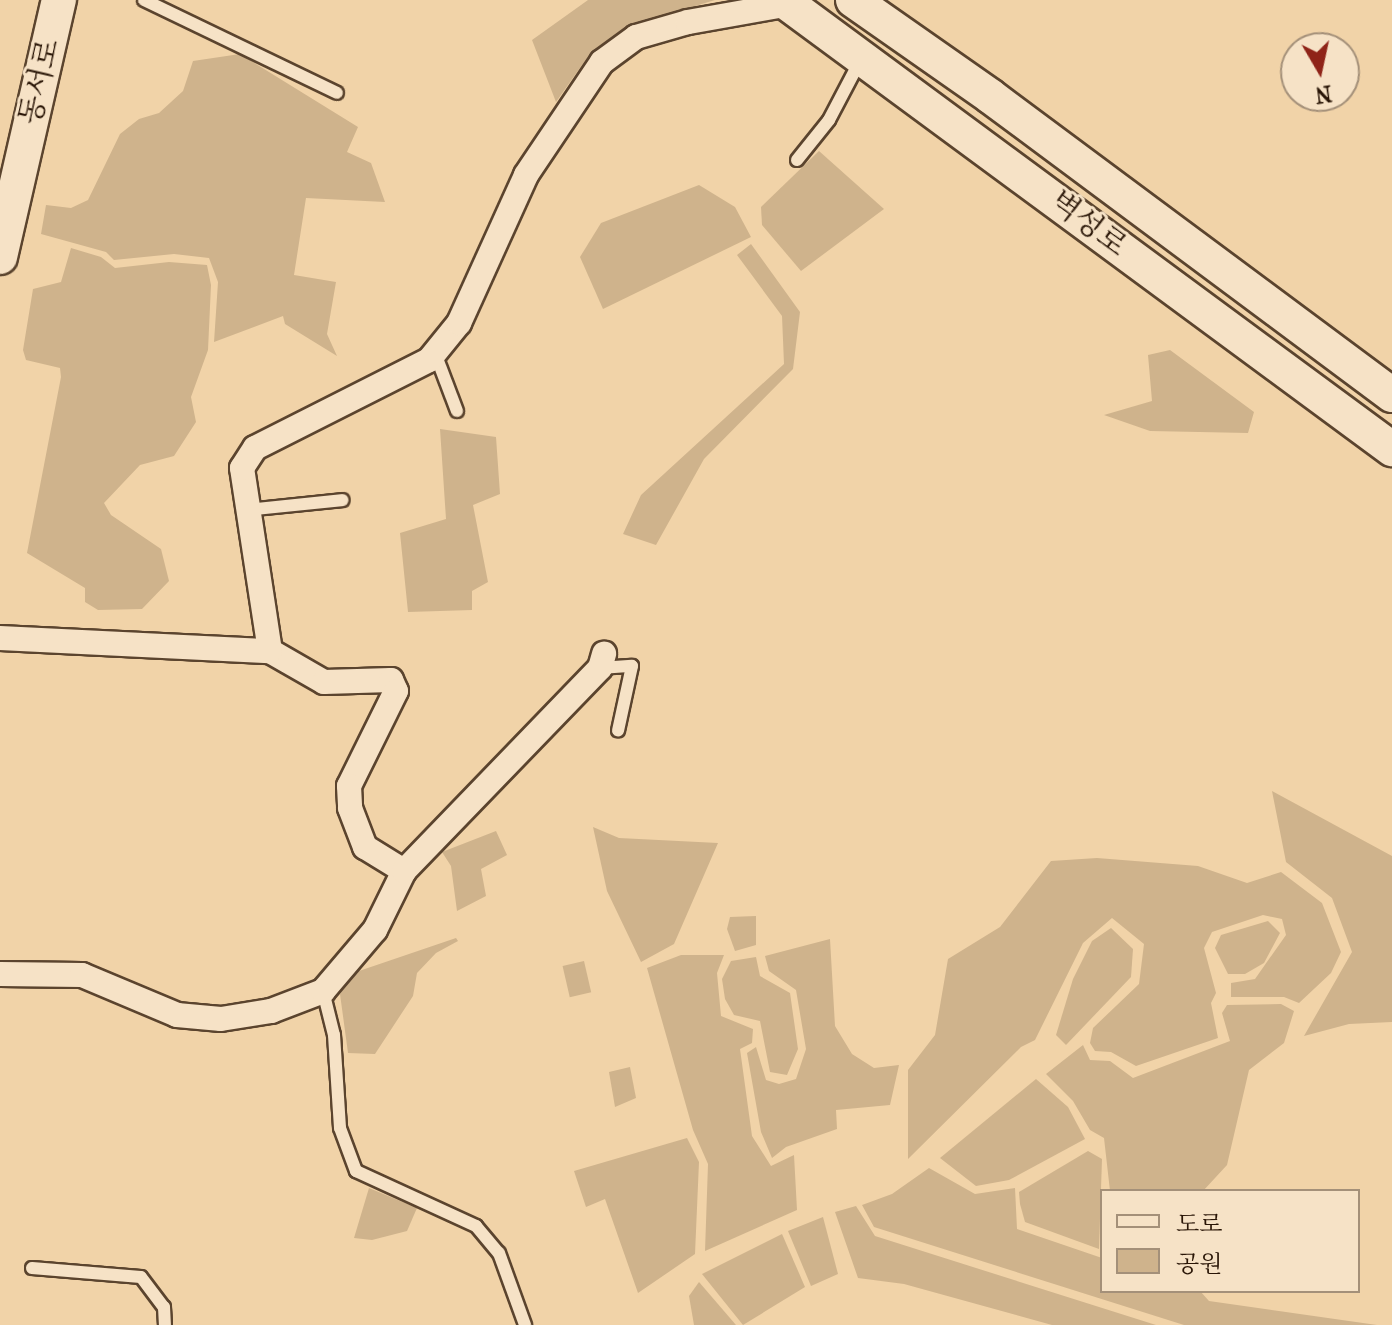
<!DOCTYPE html>
<meta charset="utf-8">
<style>
body{margin:0}
#map{position:relative;width:1392px;height:1325px;overflow:hidden;background:#f1d3a8;font-family:"IM FELL French Canon","Noto Serif KR",serif}
div>[style]{position:absolute}
.green>*{inset:0;background:#cfb38c;transform-origin:0 0}
.roads{filter:drop-shadow(2px 0 #5b442e) drop-shadow(-2px 0 #5b442e) drop-shadow(0 2px #5b442e) drop-shadow(0 -2px #5b442e)}
.service>*{height:12px;margin:-6px;padding:0 6px;transform-origin:6px;border-radius:6px;background:#f6e2c6}
.minor>*{height:24px;margin:-12px;padding:0 12px;transform-origin:12px;border-radius:12px;background:#f6e2c6}
.secondary>*{height:34px;margin:-17px;padding:0 17px;transform-origin:17px;border-radius:17px;background:#f6e2c6}
span{translate:-50% -50%;white-space:nowrap;text-align:center;line-height:1.15;-webkit-text-stroke:6px #f6e2c6;paint-order:stroke}
.street-label{font-size:30px;color:#291506}
.legend{position:absolute;left:1100px;top:1189px;width:260px;height:104px;box-sizing:border-box;background:#f6e2c6;border:2px solid #a49079;margin:0;padding:10px 14px;list-style:none;font-size:24px;color:#291506}
.legend li{display:flex;align-items:center;gap:16px;height:40px}
.legend b{width:40px;border:2px solid #a49079}
.north{position:absolute;left:1280px;top:32px;width:80px;height:80px;box-sizing:border-box;background:#f6e2c6;border:2px solid #a49079;border-radius:50%;rotate:171deg;font-size:22px;font-weight:700;line-height:32px;text-align:center;color:#291506}
.north::after{content:'';display:block;margin:auto;width:28px;height:36px;background:#8f2418;clip-path:polygon(50% 0,100% 100%,50% 72%,0 100%)}
</style>
<div id="map">
<div class="green">
<div style="clip-path:polygon(588px 0,715px 0,626px 27px,589px 55px,556px 102px,532px 40px)"></div>
<div style="clip-path:polygon(240px 54px,358px 127px,347px 152px,371px 163px,385px 202px,306px 198px,294px 275px,336px 282px,327px 334px,337px 356px,285px 324px,283px 316px,214px 342px,218px 282px,209px 258px,174px 254px,114px 260px,106px 252px,41px 234px,46px 205px,71px 208px,88px 200px,120px 134px,139px 119px,159px 113px,183px 91px,193px 61px)"></div>
<div style="clip-path:polygon(819px 151px,884px 209px,801px 271px,762px 225px,761px 207px)"></div>
<div style="clip-path:polygon(699px 185px,735px 207px,751px 237px,603px 309px,580px 257px,601px 223px)"></div>
<div style="clip-path:polygon(751px 244px,800px 312px,793px 369px,704px 459px,656px 545px,623px 534px,641px 495px,784px 364px,782px 316px,737px 255px)"></div>
<div style="clip-path:polygon(71px 248px,101px 257px,115px 268px,169px 262px,207px 265px,211px 285px,208px 350px,191px 397px,196px 422px,174px 456px,140px 465px,104px 503px,111px 515px,161px 549px,169px 581px,142px 609px,98px 610px,85px 602px,85px 588px,27px 553px,61px 377px,60px 368px,26px 360px,23px 350px,33px 289px,61px 282px)"></div>
<div style="clip-path:polygon(1170px 350px,1254px 412px,1248px 433px,1150px 431px,1104px 415px,1152px 401px,1148px 355px)"></div>
<div style="clip-path:polygon(440px 429px,496px 437px,500px 494px,473px 505px,488px 582px,472px 591px,472px 610px,408px 612px,400px 533px,446px 519px)"></div>
<div style="clip-path:polygon(1272px 791px,1392px 856px,1392px 1022px,1349px 1024px,1304px 1036px,1352px 952px,1332px 898px,1286px 862px)"></div>
<div style="clip-path:polygon(593px 827px,619px 838px,718px 843px,674px 944px,641px 962px,607px 891px)"></div>
<div style="clip-path:polygon(496px 831px,507px 855px,481px 869px,486px 896px,457px 911px,451px 866px,442px 852px)"></div>
<div style="clip-path:polygon(1097px 858px,1198px 866px,1247px 883px,1281px 872px,1322px 903px,1341px 952px,1331px 973px,1299px 1003px,1284px 997px,1231px 997px,1231px 983px,1255px 979px,1286px 935px,1282px 919px,1263px 915px,1212px 932px,1204px 948px,1216px 993px,1211px 1003px,1218px 1038px,1136px 1066px,1111px 1052px,1095px 1051px,1090px 1043px,1093px 1028px,1139px 984px,1144px 944px,1112px 918px,1083px 943px,1035px 1040px,1021px 1047px,908px 1159px,908px 1070px,935px 1035px,948px 959px,1000px 927px,1051px 861px)"></div>
<div style="clip-path:polygon(756px 916px,756px 945px,735px 951px,727px 929px,730px 917px)"></div>
<div style="clip-path:polygon(1268px 921px,1280px 933px,1264px 963px,1245px 974px,1228px 974px,1215px 948px,1221px 935px)"></div>
<div style="clip-path:polygon(1111px 928px,1133px 949px,1131px 977px,1066px 1045px,1056px 1035px,1073px 979px,1092px 941px)"></div>
<div style="clip-path:polygon(456px 938px,458px 941px,436px 953px,417px 973px,413px 996px,375px 1054px,348px 1053px,340px 994px,359px 971px)"></div>
<div style="clip-path:polygon(830px 939px,835px 1026px,852px 1054px,874px 1068px,899px 1065px,890px 1105px,836px 1110px,837px 1129px,786px 1147px,772px 1158px,761px 1132px,747px 1053px,756px 1047px,766px 1080px,779px 1084px,796px 1079px,806px 1049px,796px 990px,769px 971px,765px 956px)"></div>
<div style="clip-path:polygon(681px 955px,724px 955px,717px 973px,721px 1016px,753px 1029px,752px 1043px,740px 1049px,752px 1136px,771px 1166px,794px 1155px,797px 1210px,705px 1251px,708px 1164px,693px 1130px,647px 968px)"></div>
<div style="clip-path:polygon(756px 957px,760px 976px,790px 993px,798px 1049px,787px 1075px,770px 1072px,760px 1021px,734px 1015px,725px 999px,722px 979px,731px 961px)"></div>
<div style="left:584px;top:961px;width:32px;height:22px;rotate:77deg"></div>
<div style="clip-path:polygon(1281px 1004px,1294px 1011px,1284px 1043px,1249px 1070px,1227px 1165px,1203px 1191px,1110px 1191px,1104px 1138px,1090px 1130px,1073px 1101px,1046px 1074px,1083px 1045px,1090px 1060px,1110px 1061px,1133px 1078px,1230px 1041px,1222px 1013px,1227px 1005px)"></div>
<div style="clip-path:polygon(630px 1067px,636px 1098px,615px 1107px,609px 1072px)"></div>
<div style="clip-path:polygon(1036px 1079px,1068px 1107px,1085px 1139px,1009px 1180px,976px 1186px,940px 1158px)"></div>
<div style="clip-path:polygon(687px 1138px,699px 1162px,695px 1254px,638px 1293px,605px 1199px,586px 1207px,574px 1171px)"></div>
<div style="clip-path:polygon(1088px 1151px,1102px 1159px,1099px 1249px,1025px 1222px,1020px 1204px,1019px 1192px)"></div>
<div style="clip-path:polygon(929px 1168px,975px 1194px,1015px 1188px,1017px 1229px,1102px 1258px,1102px 1291px,1200px 1291px,1209px 1301px,1377px 1325px,1184px 1325px,874px 1227px,862px 1205px,892px 1194px)"></div>
<div style="clip-path:polygon(369px 1188px,417px 1208px,407px 1231px,372px 1240px,354px 1238px)"></div>
<div style="clip-path:polygon(856px 1206px,875px 1236px,1156px 1325px,1052px 1325px,904px 1284px,858px 1278px,835px 1212px)"></div>
<div style="clip-path:polygon(823px 1217px,838px 1274px,811px 1286px,788px 1231px)"></div>
<div style="clip-path:polygon(782px 1234px,805px 1287px,743px 1325px,702px 1274px)"></div>
<div style="clip-path:polygon(699px 1282px,736px 1325px,694px 1325px,689px 1296px)"></div>
</div>
<div class="roads">
<div class="service">
<div style="left:144px;top:0;width:214px;rotate:25.7deg"></div>
<div style="left:797px;top:160px;width:51px;rotate:-51.3deg"></div>
<div style="left:829px;top:120px;width:69px;rotate:-62.3deg"></div>
<div style="left:435px;top:353px;width:62px;rotate:69.2deg"></div>
<div style="left:246px;top:510px;width:97px;rotate:-5.9deg"></div>
<div style="left:600px;top:668px;width:32px;rotate:-4deg"></div>
<div style="left:632px;top:666px;width:66px;rotate:102.2deg"></div>
<div style="left:323px;top:991px;width:45px;rotate:76deg"></div>
<div style="left:334px;top:1035px;width:93px;rotate:86.3deg"></div>
<div style="left:340px;top:1128px;width:46px;rotate:69.6deg"></div>
<div style="left:356px;top:1171px;width:132px;rotate:24.6deg"></div>
<div style="left:476px;top:1226px;width:35px;rotate:50deg"></div>
<div style="left:499px;top:1253px;width:77px;rotate:70.1deg"></div>
<div style="left:32px;top:1268px;width:109px;rotate:4.7deg"></div>
<div style="left:141px;top:1277px;width:38px;rotate:53deg"></div>
<div style="left:164px;top:1307px;width:18px;rotate:87deg"></div>
</div>
<div class="minor">
<div style="left:0;top:638px;width:270px;rotate:2.8deg"></div>
<div style="left:270px;top:651px;width:62px;rotate:29.9deg"></div>
<div style="left:324px;top:682px;width:67px;rotate:-1.7deg"></div>
<div style="left:391px;top:680px;width:12px;rotate:66deg"></div>
<div style="left:396px;top:691px;width:106px;rotate:116.3deg"></div>
<div style="left:349px;top:786px;width:22px;rotate:87deg"></div>
<div style="left:350px;top:808px;width:42px;rotate:69deg"></div>
<div style="left:365px;top:847px;width:46px;rotate:31.6deg"></div>
<div style="left:270px;top:651px;width:185px;rotate:-98.7deg"></div>
<div style="left:242px;top:468px;width:24px;rotate:-57deg"></div>
<div style="left:255px;top:448px;width:195px;rotate:-26.8deg"></div>
<div style="left:429px;top:360px;width:48px;rotate:-51deg"></div>
<div style="left:459px;top:323px;width:162px;rotate:-65.6deg"></div>
<div style="left:526px;top:175px;width:136px;rotate:-56.1deg"></div>
<div style="left:602px;top:62px;width:42px;rotate:-36.3deg"></div>
<div style="left:636px;top:37px;width:54px;rotate:-16.1deg"></div>
<div style="left:688px;top:22px;width:103px;rotate:-10.1deg"></div>
<div style="left:0;top:974px;width:82px;rotate:0.7deg"></div>
<div style="left:82px;top:975px;width:103px;rotate:22.8deg"></div>
<div style="left:177px;top:1015px;width:44px;rotate:5.2deg"></div>
<div style="left:221px;top:1019px;width:51px;rotate:-9.1deg"></div>
<div style="left:271px;top:1011px;width:56px;rotate:-21deg"></div>
<div style="left:323px;top:991px;width:80px;rotate:-49.6deg"></div>
<div style="left:375px;top:930px;width:66px;rotate:-63.8deg"></div>
<div style="left:404px;top:871px;width:282px;rotate:-46deg"></div>
<div style="left:600px;top:668px;width:15px;rotate:-74deg"></div>
</div>
<div class="secondary">
<div style="left:783px;top:0;width:757px;rotate:36.4deg"></div>
<div style="left:853px;top:0;width:167px;rotate:35deg"></div>
<div style="left:990px;top:96px;width:501px;rotate:36.64deg"></div>
<div style="left:0;top:257px;width:264px;rotate:-77.1deg"></div>
</div>
</div>
<div class="street-label">
<span style="left:40px;top:82px;rotate:-77deg">동서로</span>
<span style="left:1088px;top:224px;rotate:37deg">벽성로</span>
</div>
<ul class="legend">
<li><b style="height:10px;background:#f6e2c6"></b>도로</li>
<li><b style="height:22px;background:#cfb38c"></b>공원</li>
</ul>
<div class="north">N</div>
</div>
